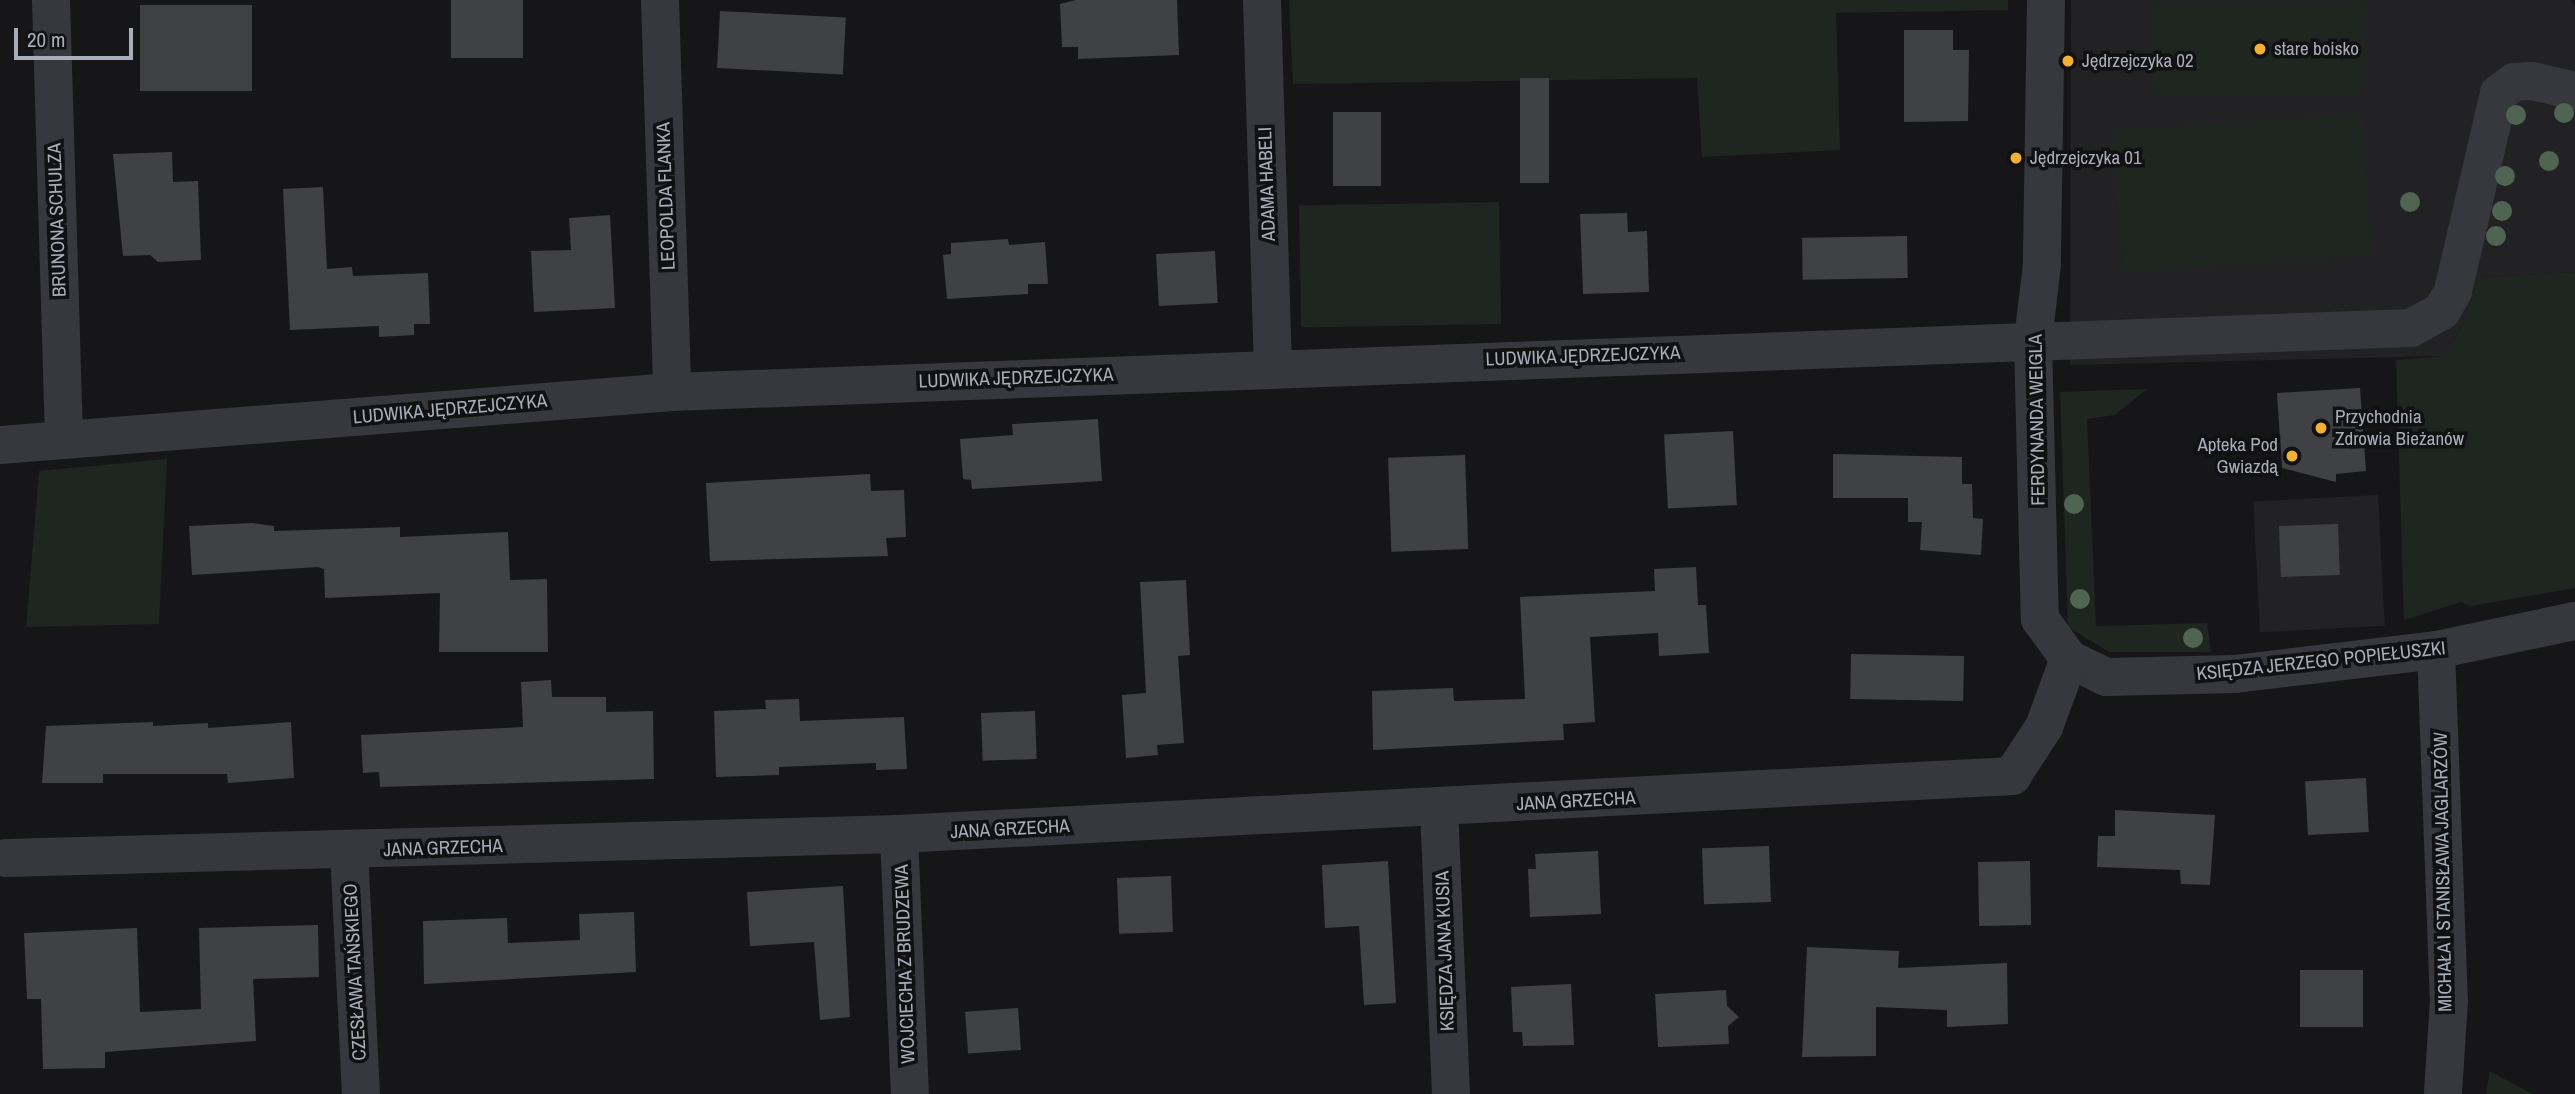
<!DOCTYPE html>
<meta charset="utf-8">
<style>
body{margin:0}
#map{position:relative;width:2575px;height:1094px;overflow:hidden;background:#161618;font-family:"Archivo Narrow",sans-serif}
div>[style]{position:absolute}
.built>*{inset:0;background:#222225;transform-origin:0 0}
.green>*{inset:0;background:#1e261f;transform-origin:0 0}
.building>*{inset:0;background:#404145;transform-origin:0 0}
.minor>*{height:38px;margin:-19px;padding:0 19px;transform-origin:19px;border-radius:19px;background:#37383d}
.trees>*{width:20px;height:20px;margin:-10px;border-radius:50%;background:#506452}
.dots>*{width:19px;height:19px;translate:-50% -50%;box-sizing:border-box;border:4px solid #111113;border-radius:50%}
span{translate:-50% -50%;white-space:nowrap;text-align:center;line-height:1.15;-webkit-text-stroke:7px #111113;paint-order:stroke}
.poi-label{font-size:19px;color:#a8adb8}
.left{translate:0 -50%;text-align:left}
.right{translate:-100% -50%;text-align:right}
.street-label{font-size:19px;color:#a8adb8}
.scale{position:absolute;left:14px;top:28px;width:119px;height:32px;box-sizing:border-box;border:4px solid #a8adb8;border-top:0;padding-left:9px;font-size:21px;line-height:24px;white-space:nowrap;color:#a8adb8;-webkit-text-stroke:5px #111113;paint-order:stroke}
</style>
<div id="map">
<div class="built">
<div style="clip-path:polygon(2071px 0,2571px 0,2575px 6px,2575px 272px,2477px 278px,2465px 321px,2444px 356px,2070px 365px)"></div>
<div style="left:2378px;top:495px;width:131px;height:125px;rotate:87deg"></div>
</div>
<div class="green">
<div style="clip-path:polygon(1289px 0,2008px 0,2008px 10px,1836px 13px,1840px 150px,1702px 157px,1697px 78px,1293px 84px)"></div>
<div style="left:2366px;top:1px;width:94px;height:212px;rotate:90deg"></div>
<div style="left:2362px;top:113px;width:143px;height:250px;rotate:86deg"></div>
<div style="left:1499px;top:202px;width:122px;height:200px;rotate:89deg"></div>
<div style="clip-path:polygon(2575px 272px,2575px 588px,2471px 606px,2461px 602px,2404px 620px,2396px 360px,2444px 356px,2465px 321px,2477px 278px)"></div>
<div style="clip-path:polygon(2147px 389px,2115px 415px,2087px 419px,2096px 626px,2207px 623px,2211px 652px,2109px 652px,2068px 627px,2060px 392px)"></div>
<div style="clip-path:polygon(167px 459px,159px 624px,26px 627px,39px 471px)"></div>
<div style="clip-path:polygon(2490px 1071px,2532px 1094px,2486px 1094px)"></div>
</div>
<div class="building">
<div style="left:451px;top:0;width:72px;height:58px"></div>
<div style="clip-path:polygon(1076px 0,1177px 0,1179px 55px,1078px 59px,1078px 47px,1062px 47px,1060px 4px)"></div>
<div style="left:252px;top:5px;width:86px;height:112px;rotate:90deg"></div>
<div style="left:720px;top:11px;width:126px;height:57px;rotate:3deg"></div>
<div style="clip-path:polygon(1904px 30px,1953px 30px,1953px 50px,1969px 50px,1968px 121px,1904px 122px)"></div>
<div style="left:1520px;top:78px;width:29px;height:105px"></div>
<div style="left:1333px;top:112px;width:48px;height:74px"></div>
<div style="clip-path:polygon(172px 152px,173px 182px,198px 181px,201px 260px,158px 262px,150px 255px,123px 256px,113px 154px)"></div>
<div style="clip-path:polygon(323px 187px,327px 269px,352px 267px,353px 276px,428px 273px,430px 324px,414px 324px,414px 335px,379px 337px,379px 326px,290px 330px,283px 189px)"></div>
<div style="clip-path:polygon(1627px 213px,1628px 232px,1647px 231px,1649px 292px,1583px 294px,1580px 214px)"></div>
<div style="clip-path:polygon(610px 215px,615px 308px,534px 312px,531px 251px,571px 250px,569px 218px)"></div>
<div style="left:1907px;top:236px;width:42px;height:105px;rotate:89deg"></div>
<div style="clip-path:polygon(1008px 239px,1009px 245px,1045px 242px,1048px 284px,1028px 284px,1028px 294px,947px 299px,943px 255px,951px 254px,951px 243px)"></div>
<div style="left:1215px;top:251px;width:52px;height:59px;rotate:87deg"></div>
<div style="clip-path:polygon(2360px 388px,2366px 471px,2336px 474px,2336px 482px,2282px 468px,2277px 393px)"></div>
<div style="clip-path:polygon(1098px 419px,1102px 481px,972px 489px,971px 480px,963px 479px,960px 439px,1013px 435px,1012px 424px)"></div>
<div style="left:1733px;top:431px;width:74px;height:69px;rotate:87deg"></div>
<div style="clip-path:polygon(1833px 454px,1962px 457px,1962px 484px,1972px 484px,1973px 518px,1983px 519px,1981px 555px,1920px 550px,1922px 522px,1908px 522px,1908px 498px,1833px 498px)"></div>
<div style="left:1465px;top:455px;width:94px;height:77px;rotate:88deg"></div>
<div style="clip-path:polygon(870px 474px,871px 491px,904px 490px,906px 537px,886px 538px,888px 556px,710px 561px,706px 483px)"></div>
<div style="clip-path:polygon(252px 523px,274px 526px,274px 531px,400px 527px,400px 537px,508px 532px,510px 580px,547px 579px,548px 652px,439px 652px,440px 593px,325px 598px,324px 569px,318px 567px,192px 575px,189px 526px)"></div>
<div style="left:2338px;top:524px;width:51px;height:59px;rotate:88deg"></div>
<div style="clip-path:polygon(1696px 567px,1698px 605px,1706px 605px,1709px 653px,1659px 656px,1658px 633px,1590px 637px,1595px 722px,1563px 724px,1564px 740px,1373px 750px,1372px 691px,1453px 688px,1454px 701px,1525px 699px,1520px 597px,1655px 591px,1654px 569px)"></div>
<div style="clip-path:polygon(1186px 580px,1190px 655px,1178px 656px,1184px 743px,1157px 745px,1158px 755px,1126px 758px,1122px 695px,1146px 693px,1140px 582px)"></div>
<div style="left:1851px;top:654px;width:113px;height:45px;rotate:1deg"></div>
<div style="clip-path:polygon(551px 680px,552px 697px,606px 697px,606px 712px,653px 711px,654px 779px,380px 787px,379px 772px,363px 773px,361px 735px,523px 727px,521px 682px)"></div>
<div style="clip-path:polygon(799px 699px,800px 721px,904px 717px,907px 769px,876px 770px,876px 763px,779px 767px,779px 775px,716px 777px,714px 711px,766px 709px,765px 700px)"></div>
<div style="left:1035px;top:711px;width:48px;height:54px;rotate:88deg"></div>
<div style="clip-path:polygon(153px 722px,153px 726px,208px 723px,208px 728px,291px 722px,294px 778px,228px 783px,227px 774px,103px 774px,103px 783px,42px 783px,46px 726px)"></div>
<div style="left:2366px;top:778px;width:54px;height:61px;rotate:87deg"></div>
<div style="clip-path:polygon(2115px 810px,2215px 815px,2210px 885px,2181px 884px,2180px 870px,2097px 867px,2098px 836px,2115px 836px)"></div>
<div style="left:1769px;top:846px;width:56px;height:67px;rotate:88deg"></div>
<div style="clip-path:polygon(1598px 851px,1601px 914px,1530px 917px,1528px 869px,1536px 869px,1535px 854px)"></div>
<div style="clip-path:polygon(1388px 861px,1396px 1003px,1364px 1005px,1359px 926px,1325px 928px,1322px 865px)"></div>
<div style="left:2030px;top:861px;width:64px;height:52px;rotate:89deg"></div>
<div style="left:1171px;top:876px;width:56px;height:54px;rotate:88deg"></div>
<div style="clip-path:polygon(843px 886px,850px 1017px,820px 1020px,814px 942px,750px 946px,747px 892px)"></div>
<div style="clip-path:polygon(634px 912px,636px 972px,424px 984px,423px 921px,507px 918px,508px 943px,580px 940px,579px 914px)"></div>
<div style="clip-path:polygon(318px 925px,319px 977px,253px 979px,256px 1041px,105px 1052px,105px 1068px,43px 1069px,41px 999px,27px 999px,24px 933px,137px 928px,140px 1012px,201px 1009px,199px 928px)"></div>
<div style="clip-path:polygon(1807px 947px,1899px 951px,1898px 968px,2007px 963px,2008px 1024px,1947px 1027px,1947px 1010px,1876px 1007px,1876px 1056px,1802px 1057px)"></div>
<div style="left:2363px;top:970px;width:57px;height:63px;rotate:90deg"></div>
<div style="clip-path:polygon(1571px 984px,1574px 1045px,1523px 1046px,1522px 1032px,1513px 1032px,1511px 987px)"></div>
<div style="clip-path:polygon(1726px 990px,1727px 1006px,1739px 1017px,1728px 1026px,1729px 1044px,1658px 1047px,1655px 994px)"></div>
<div style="left:1018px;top:1008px;width:42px;height:53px;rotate:86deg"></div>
</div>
<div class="minor">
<div style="left:51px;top:0;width:440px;rotate:88.3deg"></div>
<div style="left:660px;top:0;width:392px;rotate:88.2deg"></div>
<div style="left:1262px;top:0;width:367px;rotate:88.3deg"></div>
<div style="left:2046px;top:0;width:264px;rotate:90.9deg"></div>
<div style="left:2042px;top:264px;width:78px;rotate:96.7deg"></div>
<div style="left:2033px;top:341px;width:278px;rotate:88.6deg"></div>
<div style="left:2040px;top:619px;width:49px;rotate:54.1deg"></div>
<div style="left:2069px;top:659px;width:41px;rotate:25.9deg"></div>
<div style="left:2106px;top:677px;width:129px;rotate:-1.3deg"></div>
<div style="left:2235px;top:674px;width:202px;rotate:-6.8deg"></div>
<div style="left:2436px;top:650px;width:142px;rotate:-11.8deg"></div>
<div style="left:0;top:445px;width:674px;rotate:-4.51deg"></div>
<div style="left:672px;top:392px;width:1740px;rotate:-2.11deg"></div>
<div style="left:2411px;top:328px;width:35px;rotate:-29deg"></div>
<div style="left:2442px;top:311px;width:23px;rotate:-61deg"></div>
<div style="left:2453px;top:291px;width:203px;rotate:-76.9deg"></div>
<div style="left:2499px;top:93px;width:19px;rotate:-36deg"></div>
<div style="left:2514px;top:82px;width:18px;rotate:-3deg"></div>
<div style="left:2532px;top:81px;width:44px;rotate:13.1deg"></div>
<div style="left:2436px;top:650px;width:350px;rotate:87.9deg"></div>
<div style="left:2449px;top:1000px;width:94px;rotate:93.7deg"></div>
<div style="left:1439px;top:808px;width:286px;rotate:87.6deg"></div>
<div style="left:899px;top:834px;width:260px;rotate:87.6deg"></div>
<div style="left:349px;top:850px;width:244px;rotate:87.2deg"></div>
<div style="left:6px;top:858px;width:893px;rotate:-1.54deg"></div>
<div style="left:899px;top:834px;width:1115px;rotate:-2.98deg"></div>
<div style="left:2012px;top:776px;width:59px;rotate:-56.9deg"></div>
<div style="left:2044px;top:727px;width:72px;rotate:-69.8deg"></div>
</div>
<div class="trees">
<div style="left:2564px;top:113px"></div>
<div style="left:2516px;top:115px"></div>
<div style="left:2549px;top:161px"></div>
<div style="left:2505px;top:176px"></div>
<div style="left:2410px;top:202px"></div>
<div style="left:2502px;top:211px"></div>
<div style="left:2496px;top:236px"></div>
<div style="left:2074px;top:504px"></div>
<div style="left:2080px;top:599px"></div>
<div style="left:2193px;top:638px"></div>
</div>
<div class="dots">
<div style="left:2260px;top:49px;background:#f2b134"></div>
<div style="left:2068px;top:61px;background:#f2b134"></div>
<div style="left:2016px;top:158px;background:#f2b134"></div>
<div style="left:2321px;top:428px;background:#f2b134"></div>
<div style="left:2292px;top:456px;background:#f2b134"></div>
</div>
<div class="poi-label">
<span class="left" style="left:2274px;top:49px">stare boisko</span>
<span class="left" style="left:2082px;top:61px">Jędrzejczyka 02</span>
<span class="left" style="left:2030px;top:158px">Jędrzejczyka 01</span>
<span class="left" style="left:2335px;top:428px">Przychodnia<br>Zdrowia Bieżanów</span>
<span class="right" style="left:2278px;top:456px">Apteka Pod<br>Gwiazdą</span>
</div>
<div class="street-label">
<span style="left:1267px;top:184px;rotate:-92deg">ADAMA HABELI</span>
<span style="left:666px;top:196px;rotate:-92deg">LEOPOLDA FLANKA</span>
<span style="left:57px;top:220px;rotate:-92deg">BRUNONA SCHULZA</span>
<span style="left:1583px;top:356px;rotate:-2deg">LUDWIKA JĘDRZEJCZYKA</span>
<span style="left:1016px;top:378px;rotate:-2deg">LUDWIKA JĘDRZEJCZYKA</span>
<span style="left:450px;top:409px;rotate:-5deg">LUDWIKA JĘDRZEJCZYKA</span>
<span style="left:2037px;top:420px;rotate:-91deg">FERDYNANDA WEIGLA</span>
<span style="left:2321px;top:661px;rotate:-6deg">KSIĘDZA JERZEGO POPIEŁUSZKI</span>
<span style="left:1576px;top:801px;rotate:-3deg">JANA GRZECHA</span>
<span style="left:1010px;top:829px;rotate:-3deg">JANA GRZECHA</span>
<span style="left:443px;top:848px;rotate:-2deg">JANA GRZECHA</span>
<span style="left:2443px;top:872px;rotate:-91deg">MICHAŁA I STANISŁAWA JAGLARZÓW</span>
<span style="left:1445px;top:951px;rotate:-92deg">KSIĘDZA JANA KUSIA</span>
<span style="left:905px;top:964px;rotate:-92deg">WOJCIECHA Z BRUDZEWA</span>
<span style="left:355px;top:972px;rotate:-93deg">CZESŁAWA TAŃSKIEGO</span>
</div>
<div class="scale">20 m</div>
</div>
